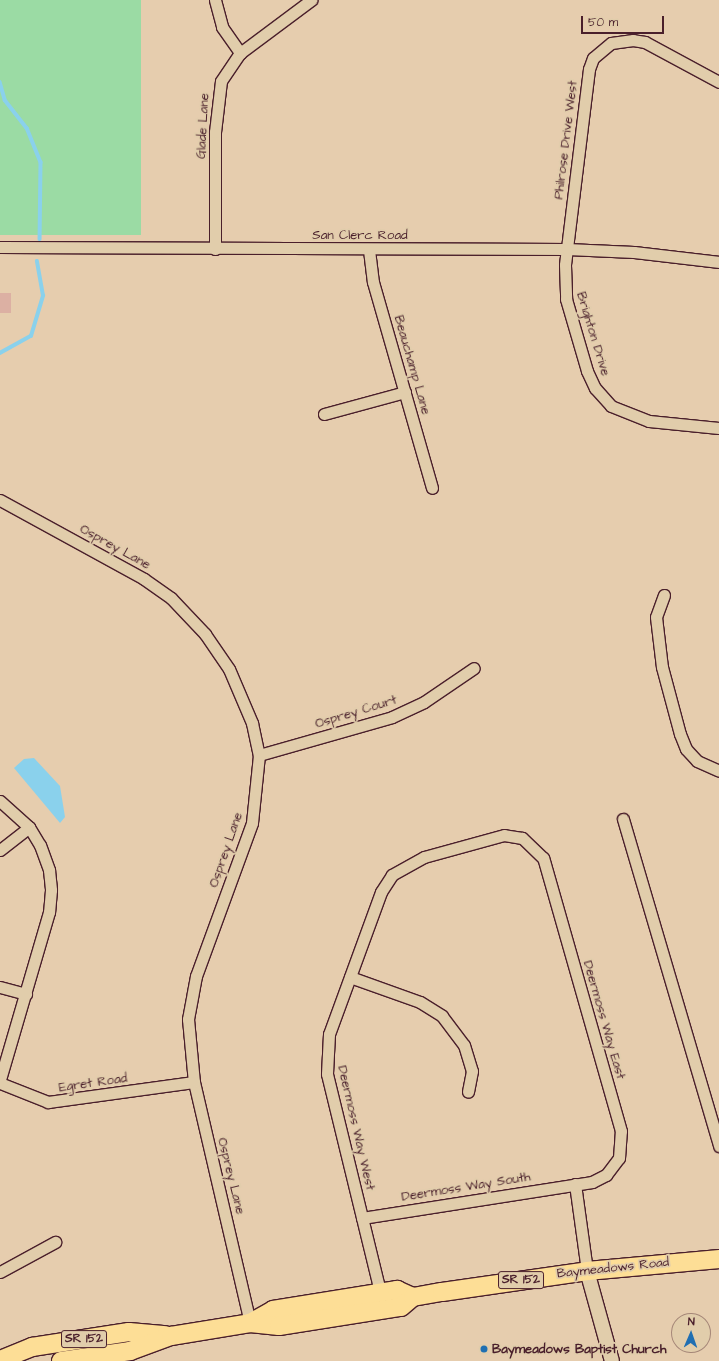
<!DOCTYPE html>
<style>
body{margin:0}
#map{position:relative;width:719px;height:1361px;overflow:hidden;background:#e6cdae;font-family:"Architects Daughter",sans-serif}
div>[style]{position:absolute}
.green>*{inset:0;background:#9bdba4;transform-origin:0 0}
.water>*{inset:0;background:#8ad1ec}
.stream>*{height:3.5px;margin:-1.75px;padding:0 1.75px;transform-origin:1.75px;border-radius:1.75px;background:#8ad1ec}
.building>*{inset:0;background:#dcb0a3;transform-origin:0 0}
.roads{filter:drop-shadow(1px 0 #4a1f2b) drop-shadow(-1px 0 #4a1f2b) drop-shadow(0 1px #4a1f2b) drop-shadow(0 -1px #4a1f2b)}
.minor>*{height:11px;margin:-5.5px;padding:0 5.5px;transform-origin:5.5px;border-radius:5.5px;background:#e1cdab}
.tertiary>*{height:14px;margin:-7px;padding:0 7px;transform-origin:7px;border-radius:7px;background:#e1cdab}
.primary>*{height:18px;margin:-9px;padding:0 9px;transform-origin:9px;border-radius:9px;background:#fdde96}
.dots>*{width:11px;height:11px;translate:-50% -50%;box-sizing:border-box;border:2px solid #e1cdab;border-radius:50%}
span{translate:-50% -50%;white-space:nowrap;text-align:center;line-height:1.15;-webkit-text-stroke:3.5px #e1cdab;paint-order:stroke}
.shield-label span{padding:1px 3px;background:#e1cdab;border:1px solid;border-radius:3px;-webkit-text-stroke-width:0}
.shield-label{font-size:12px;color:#4a1f2b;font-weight:700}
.street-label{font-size:13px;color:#4a1f2b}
.poi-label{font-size:13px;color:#4a1f2b;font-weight:700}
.left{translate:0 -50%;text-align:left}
.north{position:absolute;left:671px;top:1313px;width:40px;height:40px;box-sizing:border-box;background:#e1cdab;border:1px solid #a58778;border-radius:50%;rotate:2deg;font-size:11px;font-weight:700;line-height:16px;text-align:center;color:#4a1f2b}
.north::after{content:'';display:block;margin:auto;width:14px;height:18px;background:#1f6fb2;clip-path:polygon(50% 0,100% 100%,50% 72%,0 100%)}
.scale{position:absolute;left:581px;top:16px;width:83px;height:18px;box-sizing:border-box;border:2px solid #4a1f2b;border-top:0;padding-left:5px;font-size:12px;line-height:14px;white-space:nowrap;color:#4a1f2b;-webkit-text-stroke:3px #e1cdab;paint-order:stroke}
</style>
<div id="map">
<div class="green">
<div style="left:0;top:0;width:141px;height:235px"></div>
</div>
<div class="water">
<div style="clip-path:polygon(34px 758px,60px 786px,65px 817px,60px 823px,14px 768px,24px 759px)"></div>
</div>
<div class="stream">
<div style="left:0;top:82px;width:19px;rotate:74deg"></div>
<div style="left:5px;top:100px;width:36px;rotate:52deg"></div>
<div style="left:27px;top:128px;width:37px;rotate:68deg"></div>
<div style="left:41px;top:162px;width:77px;rotate:90.7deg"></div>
<div style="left:0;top:353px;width:35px;rotate:-29deg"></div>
<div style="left:31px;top:336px;width:42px;rotate:-73.3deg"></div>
<div style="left:43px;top:296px;width:35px;rotate:-100deg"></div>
</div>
<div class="building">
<div style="left:0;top:293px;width:11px;height:20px"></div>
</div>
<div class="roads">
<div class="minor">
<div style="left:215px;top:0;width:28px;rotate:75deg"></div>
<div style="left:222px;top:27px;width:32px;rotate:55deg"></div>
<div style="left:719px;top:82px;width:84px;rotate:-151.6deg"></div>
<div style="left:645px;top:42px;width:12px;rotate:-171deg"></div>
<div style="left:633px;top:40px;width:22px;rotate:172deg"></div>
<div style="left:611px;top:43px;width:23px;rotate:140deg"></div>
<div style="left:593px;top:58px;width:12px;rotate:110deg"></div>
<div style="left:589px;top:69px;width:197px;rotate:97deg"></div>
<div style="left:565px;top:265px;width:34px;rotate:88deg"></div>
<div style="left:566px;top:299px;width:75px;rotate:73.7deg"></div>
<div style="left:587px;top:371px;width:19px;rotate:65deg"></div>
<div style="left:595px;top:388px;width:24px;rotate:48deg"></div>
<div style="left:611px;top:406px;width:41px;rotate:21.5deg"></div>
<div style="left:649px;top:421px;width:70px;rotate:5.7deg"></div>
<div style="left:0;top:247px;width:567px;rotate:0.2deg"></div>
<div style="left:567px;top:249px;width:67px;rotate:2.6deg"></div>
<div style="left:634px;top:252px;width:86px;rotate:6.7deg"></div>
<div style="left:215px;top:249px;width:117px;rotate:-90deg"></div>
<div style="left:215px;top:132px;width:51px;rotate:-83.3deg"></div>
<div style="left:221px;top:81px;width:34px;rotate:-56deg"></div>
<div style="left:240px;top:53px;width:89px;rotate:-36.7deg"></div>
<div style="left:369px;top:250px;width:32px;rotate:83deg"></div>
<div style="left:373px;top:282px;width:214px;rotate:74deg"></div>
<div style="left:324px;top:414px;width:84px;rotate:-15.2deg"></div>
<div style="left:0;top:500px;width:164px;rotate:28.7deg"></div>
<div style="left:144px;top:579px;width:33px;rotate:35deg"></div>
<div style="left:171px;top:598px;width:50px;rotate:46.6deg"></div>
<div style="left:205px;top:634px;width:42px;rotate:55.6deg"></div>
<div style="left:229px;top:669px;width:59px;rotate:66.9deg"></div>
<div style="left:252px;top:723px;width:33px;rotate:78deg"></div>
<div style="left:259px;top:755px;width:68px;rotate:95.9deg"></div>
<div style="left:252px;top:823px;width:163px;rotate:110.1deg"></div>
<div style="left:196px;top:976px;width:44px;rotate:100.5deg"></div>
<div style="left:188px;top:1019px;width:63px;rotate:84.6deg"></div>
<div style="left:194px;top:1082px;width:247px;rotate:76.9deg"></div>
<div style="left:664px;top:595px;width:23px;rotate:110deg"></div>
<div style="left:656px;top:617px;width:50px;rotate:83.2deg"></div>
<div style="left:662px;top:667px;width:69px;rotate:75deg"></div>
<div style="left:680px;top:734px;width:16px;rotate:68deg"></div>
<div style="left:686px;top:749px;width:16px;rotate:47deg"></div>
<div style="left:697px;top:761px;width:24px;rotate:24deg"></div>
<div style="left:259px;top:755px;width:138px;rotate:-15.9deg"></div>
<div style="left:392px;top:717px;width:35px;rotate:-25deg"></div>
<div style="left:424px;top:702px;width:60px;rotate:-34.2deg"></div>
<div style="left:0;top:801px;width:39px;rotate:42deg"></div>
<div style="left:29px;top:827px;width:21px;rotate:59deg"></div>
<div style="left:40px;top:845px;width:27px;rotate:70deg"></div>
<div style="left:49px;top:870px;width:20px;rotate:84deg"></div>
<div style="left:51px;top:890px;width:22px;rotate:95deg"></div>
<div style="left:49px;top:912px;width:175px;rotate:106.3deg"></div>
<div style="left:623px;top:819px;width:341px;rotate:73.6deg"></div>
<div style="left:0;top:850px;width:37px;rotate:-38deg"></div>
<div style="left:350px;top:977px;width:74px;rotate:19.7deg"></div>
<div style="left:420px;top:1002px;width:26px;rotate:32deg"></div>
<div style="left:442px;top:1016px;width:36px;rotate:53deg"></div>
<div style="left:464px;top:1045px;width:27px;rotate:73deg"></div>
<div style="left:472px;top:1071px;width:21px;rotate:101deg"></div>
<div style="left:0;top:987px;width:27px;rotate:15deg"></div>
<div style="left:0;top:1083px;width:52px;rotate:21.6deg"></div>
<div style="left:48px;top:1102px;width:147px;rotate:-7.8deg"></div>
<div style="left:575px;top:1184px;width:88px;rotate:82.1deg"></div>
<div style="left:362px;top:1218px;width:233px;rotate:-8.9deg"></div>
<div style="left:592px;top:1182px;width:16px;rotate:-27deg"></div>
<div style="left:606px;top:1175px;width:21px;rotate:-53deg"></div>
<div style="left:619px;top:1158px;width:27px;rotate:-86deg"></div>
<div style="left:621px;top:1131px;width:284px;rotate:-105.9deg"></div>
<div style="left:543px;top:858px;width:29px;rotate:-136deg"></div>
<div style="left:522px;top:838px;width:18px;rotate:-171deg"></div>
<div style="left:504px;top:835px;width:83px;rotate:164.6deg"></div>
<div style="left:424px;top:857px;width:37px;rotate:151deg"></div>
<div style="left:392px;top:875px;width:20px;rotate:123deg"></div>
<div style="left:381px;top:892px;width:151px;rotate:110.1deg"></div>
<div style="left:329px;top:1034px;width:40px;rotate:92.9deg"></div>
<div style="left:327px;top:1074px;width:216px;rotate:76.3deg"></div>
<div style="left:378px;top:1284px;width:9px;rotate:77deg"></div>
<div style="left:0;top:1272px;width:63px;rotate:-28.6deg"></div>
</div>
<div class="tertiary">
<div style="left:587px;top:1271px;width:93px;rotate:74.5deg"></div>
</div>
<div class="primary">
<div style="left:250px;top:1323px;width:26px;rotate:-29deg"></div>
<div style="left:273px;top:1310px;width:126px;rotate:-9.2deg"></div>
<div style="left:397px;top:1290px;width:17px;rotate:24deg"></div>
<div style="left:0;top:1360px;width:35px;rotate:-22deg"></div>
<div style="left:32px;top:1347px;width:98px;rotate:-8.8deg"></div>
<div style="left:129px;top:1332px;width:37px;rotate:5deg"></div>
<div style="left:61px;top:1361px;width:70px;rotate:-8.2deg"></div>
<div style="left:130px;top:1351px;width:44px;rotate:-20.1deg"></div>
<div style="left:171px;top:1336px;width:80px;rotate:-9.3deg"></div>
<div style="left:250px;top:1323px;width:29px;rotate:6deg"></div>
<div style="left:279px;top:1326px;width:123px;rotate:-8.9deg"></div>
<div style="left:401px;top:1307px;width:16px;rotate:-40deg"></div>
<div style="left:413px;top:1297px;width:29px;rotate:-10deg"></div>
<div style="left:442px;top:1292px;width:147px;rotate:-8.2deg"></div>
<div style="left:587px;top:1271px;width:133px;rotate:-5.2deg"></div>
</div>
</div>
<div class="dots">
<div style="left:484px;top:1349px;background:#1f6fb2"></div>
</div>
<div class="shield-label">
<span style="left:521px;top:1280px">SR 152</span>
<span style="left:84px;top:1339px">SR 152</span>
</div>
<div class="street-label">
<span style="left:203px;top:126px;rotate:-87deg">Glade Lane</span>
<span style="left:566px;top:140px;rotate:-83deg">Philrose Drive West</span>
<span style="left:360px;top:235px">San Clerc Road</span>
<span style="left:593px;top:334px;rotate:73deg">Brighton Drive</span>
<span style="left:412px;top:365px;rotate:74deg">Beauchamp Lane</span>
<span style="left:115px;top:547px;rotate:29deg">Osprey Lane</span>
<span style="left:356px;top:712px;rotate:-17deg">Osprey Court</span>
<span style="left:226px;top:850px;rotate:-71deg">Osprey Lane</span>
<span style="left:604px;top:1020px;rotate:74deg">Deermoss Way East</span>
<span style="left:93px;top:1083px;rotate:-8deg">Egret Road</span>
<span style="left:356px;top:1128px;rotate:77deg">Deermoss Way West</span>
<span style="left:231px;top:1176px;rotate:76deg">Osprey Lane</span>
<span style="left:466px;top:1187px;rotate:-9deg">Deermoss Way South</span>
<span style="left:613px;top:1268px;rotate:-6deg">Baymeadows Road</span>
</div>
<div class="poi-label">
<span class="left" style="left:492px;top:1349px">Baymeadows Baptist Church</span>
</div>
<div class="north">N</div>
<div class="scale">50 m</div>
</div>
